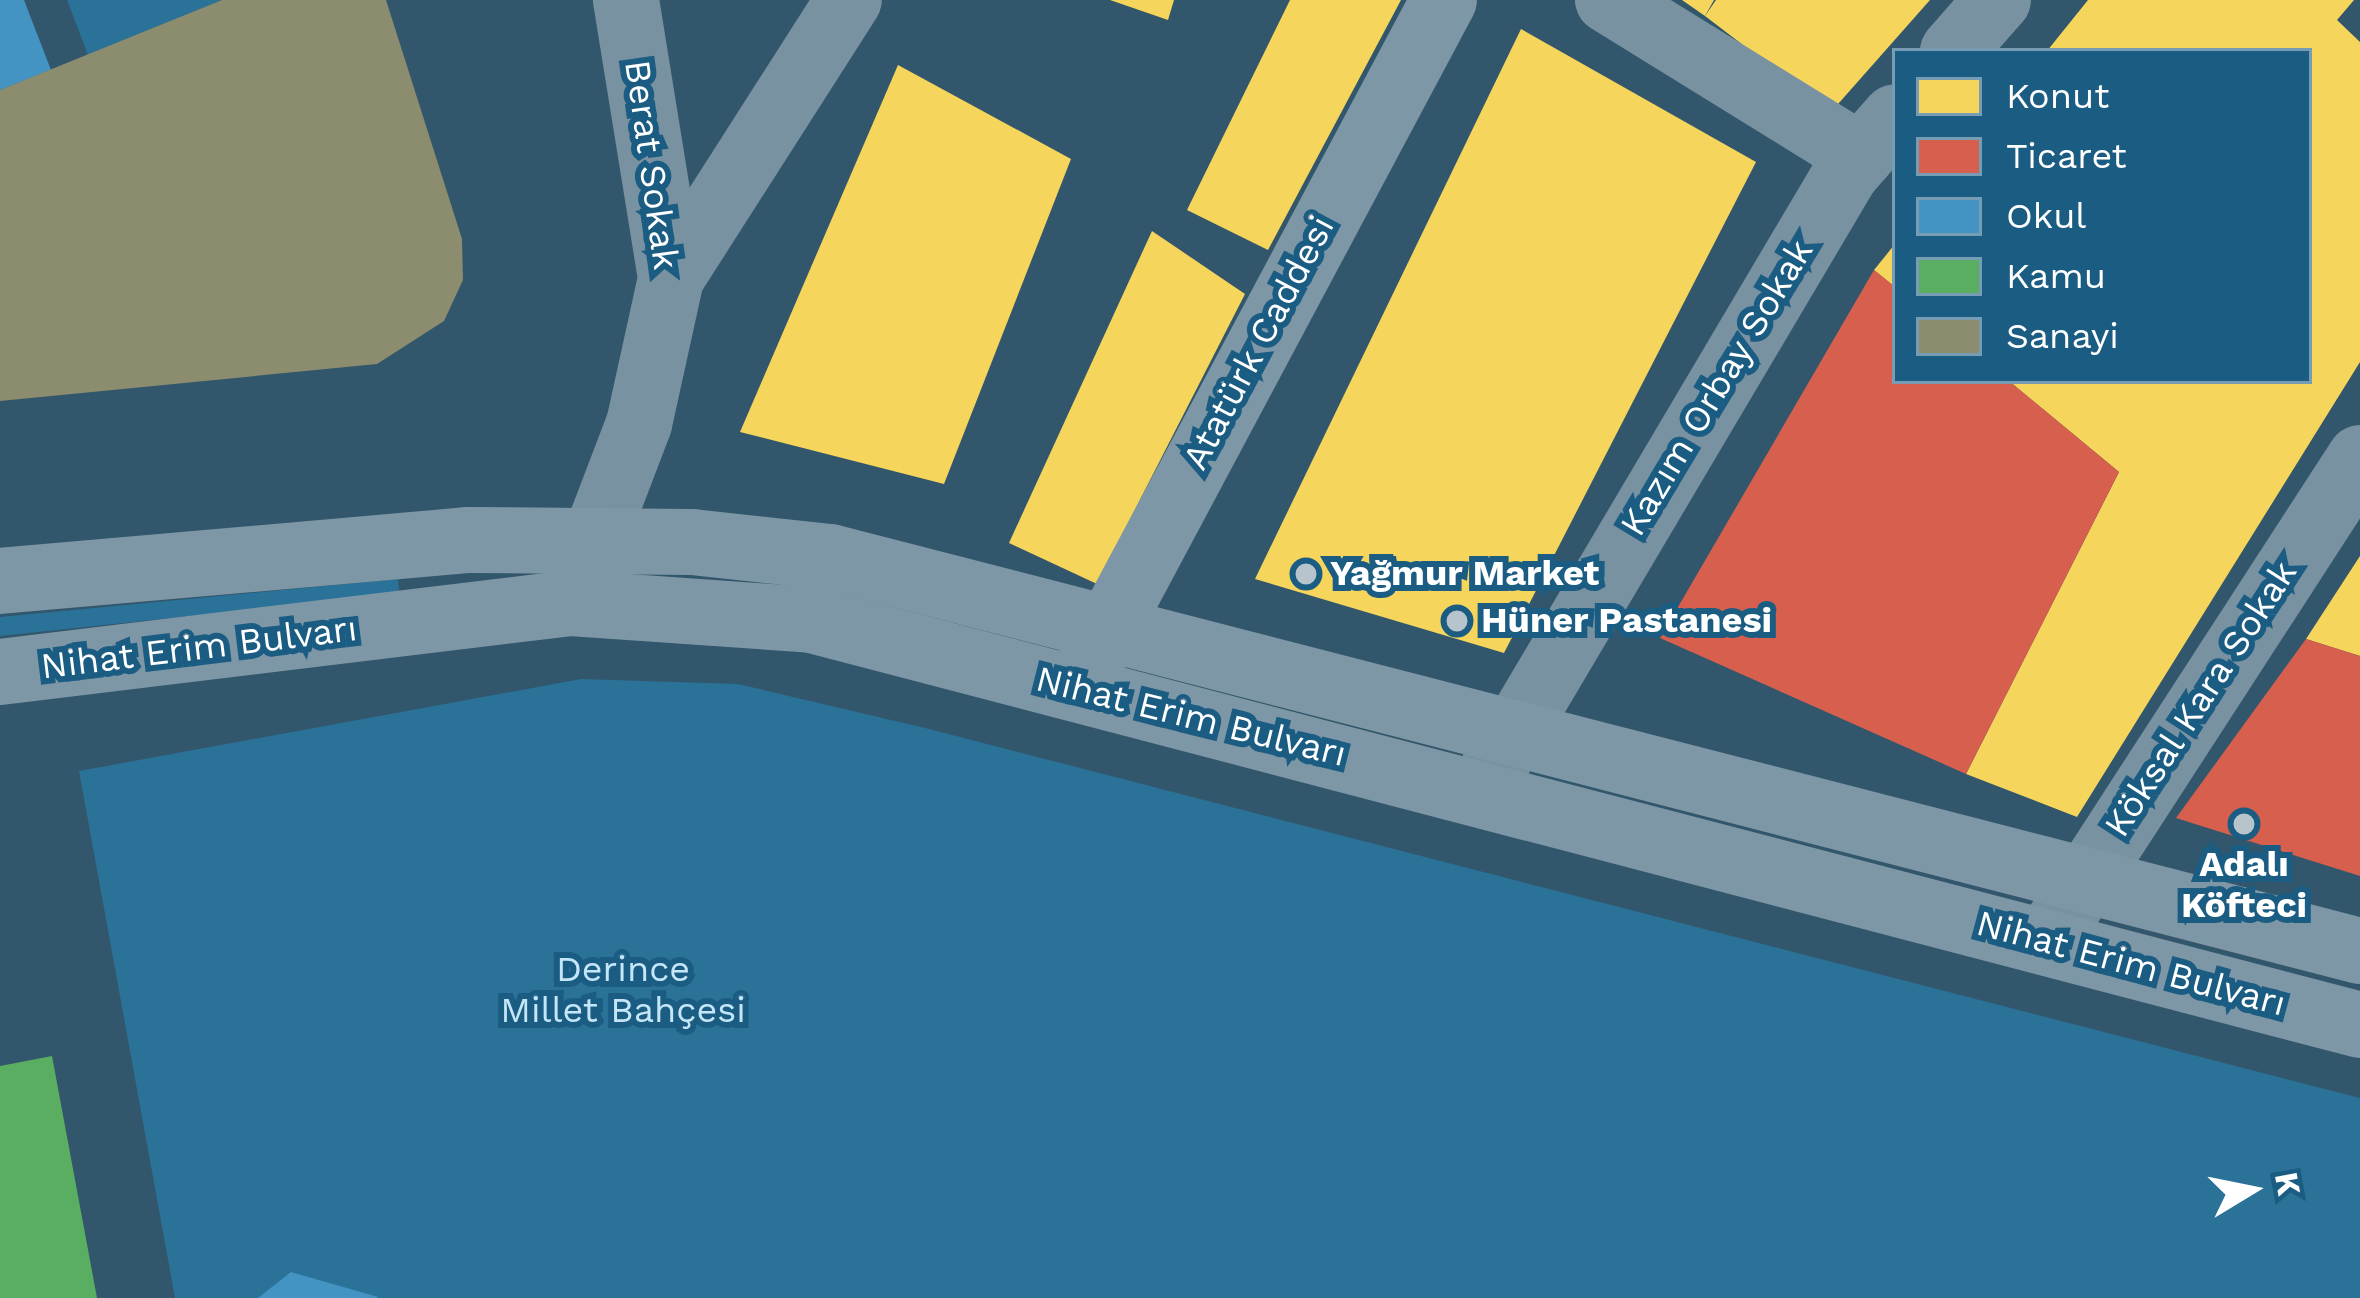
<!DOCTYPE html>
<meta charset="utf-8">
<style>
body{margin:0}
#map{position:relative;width:2360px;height:1298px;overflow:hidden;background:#32566b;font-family:"Work Sans",sans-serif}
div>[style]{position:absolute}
.green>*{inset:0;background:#2b7298}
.homes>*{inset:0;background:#f6d55c}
.shops>*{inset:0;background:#d6604d}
.schools>*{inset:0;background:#4393c3}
.public>*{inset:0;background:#5aae61}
.industry>*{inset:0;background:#8c8c6e}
.street>*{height:66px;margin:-33px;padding:0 33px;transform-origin:33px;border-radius:33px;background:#7892a1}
.secondary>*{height:66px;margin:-33px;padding:0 33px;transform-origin:33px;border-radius:33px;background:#7e97a6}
.dots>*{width:33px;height:33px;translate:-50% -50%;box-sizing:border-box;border:6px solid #1b5c82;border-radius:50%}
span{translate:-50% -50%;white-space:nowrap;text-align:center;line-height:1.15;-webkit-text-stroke:12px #1b5c82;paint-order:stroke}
.street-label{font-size:36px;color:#fff}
.poi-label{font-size:36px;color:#fff;font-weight:700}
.left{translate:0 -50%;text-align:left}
.park-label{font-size:36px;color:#c4e6f8}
.legend{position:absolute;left:1892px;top:48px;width:420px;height:336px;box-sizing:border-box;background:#1b5c82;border:3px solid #769db4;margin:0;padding:15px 21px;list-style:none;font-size:36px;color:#fff}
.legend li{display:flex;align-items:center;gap:24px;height:60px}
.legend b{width:60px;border:3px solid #769db4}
.north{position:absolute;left:2192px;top:1130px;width:120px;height:120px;-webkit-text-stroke:9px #1b5c82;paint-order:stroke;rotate:80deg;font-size:33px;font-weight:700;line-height:48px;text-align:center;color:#fff}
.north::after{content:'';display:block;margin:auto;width:42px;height:54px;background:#fff;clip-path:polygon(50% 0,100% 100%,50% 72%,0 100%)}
</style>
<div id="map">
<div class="green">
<div style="clip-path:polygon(67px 0,222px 0,88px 55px)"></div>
<div style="clip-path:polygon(398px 579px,399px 594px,0 636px,0 617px)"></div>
<div style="clip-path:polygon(581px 679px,738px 684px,925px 728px,2360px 1098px,2360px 1298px,175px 1298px,79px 771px)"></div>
</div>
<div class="homes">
<div style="clip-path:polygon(1110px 0,1174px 0,1168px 20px)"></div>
<div style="clip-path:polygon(1290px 0,1401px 0,1268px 250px,1187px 210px)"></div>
<div style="clip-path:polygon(1682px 0,1714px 0,1705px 16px)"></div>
<div style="clip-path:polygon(1716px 0,1930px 0,1831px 112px,1705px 16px)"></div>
<div style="clip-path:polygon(2088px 0,2354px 0,2337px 20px,2360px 42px,2360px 362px,2077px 817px,1966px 774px,2119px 472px,2009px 381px,2309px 381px,2309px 51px,2047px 51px)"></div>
<div style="clip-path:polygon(1521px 29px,1756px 162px,1504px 653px,1255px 579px)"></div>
<div style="clip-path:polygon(898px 65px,1071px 159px,944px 484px,740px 432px)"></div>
<div style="clip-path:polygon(1152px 231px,1245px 294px,1097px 584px,1009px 543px)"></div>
<div style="clip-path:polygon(1895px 244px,1895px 287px,1874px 270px)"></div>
<div style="clip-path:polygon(2360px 556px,2360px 656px,2306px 639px)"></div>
</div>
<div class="shops">
<div style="clip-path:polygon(1874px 270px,1895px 287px,1895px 381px,2009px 381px,2119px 472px,1966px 774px,1660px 638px)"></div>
<div style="clip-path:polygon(2306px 639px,2360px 656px,2360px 876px,2176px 818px)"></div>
</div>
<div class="schools">
<div style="clip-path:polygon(0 0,24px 0,51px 70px,0 90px)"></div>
<div style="clip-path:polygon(291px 1272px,378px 1297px,377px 1298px,258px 1298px)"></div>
</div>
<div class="public">
<div style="clip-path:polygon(52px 1056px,97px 1298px,0 1298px,0 1066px)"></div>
</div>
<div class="industry">
<div style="clip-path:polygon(222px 0,386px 0,462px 239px,463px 280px,444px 321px,377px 364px,0 401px,0 90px)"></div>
</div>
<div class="street">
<div style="left:1608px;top:0;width:297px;rotate:31.7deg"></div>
<div style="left:1953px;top:51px;width:68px;rotate:-48.6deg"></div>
<div style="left:671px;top:278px;width:330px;rotate:-57.4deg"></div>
<div style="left:574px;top:594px;width:182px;rotate:-69.1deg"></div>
<div style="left:639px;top:424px;width:149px;rotate:-77.6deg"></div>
<div style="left:671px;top:278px;width:282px;rotate:-99.2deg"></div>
<div style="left:1480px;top:791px;width:718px;rotate:-59.36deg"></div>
<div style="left:1846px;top:173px;width:74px;rotate:-48.8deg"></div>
<div style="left:2046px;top:942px;width:577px;rotate:-57.03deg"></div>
</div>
<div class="secondary">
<div style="left:0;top:581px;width:471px;rotate:-5deg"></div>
<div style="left:469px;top:540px;width:223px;rotate:0.5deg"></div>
<div style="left:692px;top:542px;width:139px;rotate:6.2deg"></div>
<div style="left:830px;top:557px;width:1580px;rotate:14.44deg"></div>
<div style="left:1087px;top:669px;width:758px;rotate:-61.91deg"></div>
<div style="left:0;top:672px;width:575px;rotate:-6.89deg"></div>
<div style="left:571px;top:603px;width:242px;rotate:4deg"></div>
<div style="left:812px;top:620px;width:1600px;rotate:14.66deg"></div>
</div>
<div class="dots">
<div style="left:1306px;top:574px;background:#b7c4cb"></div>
<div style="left:1457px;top:621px;background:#b7c4cb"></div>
<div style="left:2244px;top:824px;background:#b7c4cb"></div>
</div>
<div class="street-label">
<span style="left:651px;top:165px;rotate:82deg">Berat Sokak</span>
<span style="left:1259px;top:343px;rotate:-62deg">Atatürk Caddesi</span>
<span style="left:1717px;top:388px;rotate:-59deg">Kazım Orbay Sokak</span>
<span style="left:199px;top:648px;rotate:-7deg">Nihat Erim Bulvarı</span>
<span style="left:2201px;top:699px;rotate:-57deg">Köksal Kara Sokak</span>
<span style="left:1191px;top:717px;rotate:14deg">Nihat Erim Bulvarı</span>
<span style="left:2131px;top:964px;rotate:15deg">Nihat Erim Bulvarı</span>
</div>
<div class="poi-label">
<span class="left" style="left:1330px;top:574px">Yağmur Market</span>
<span class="left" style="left:1481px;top:621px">Hüner Pastanesi</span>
<span style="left:2244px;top:885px">Adalı<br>Köfteci</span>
</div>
<div class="park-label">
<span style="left:623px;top:990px">Derince<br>Millet Bahçesi</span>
</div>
<ul class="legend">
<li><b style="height:33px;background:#f6d55c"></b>Konut</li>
<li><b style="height:33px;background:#d6604d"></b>Ticaret</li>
<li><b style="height:33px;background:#4393c3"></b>Okul</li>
<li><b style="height:33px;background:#5aae61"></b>Kamu</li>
<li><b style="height:33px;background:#8c8c6e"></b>Sanayi</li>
</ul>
<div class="north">K</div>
</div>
